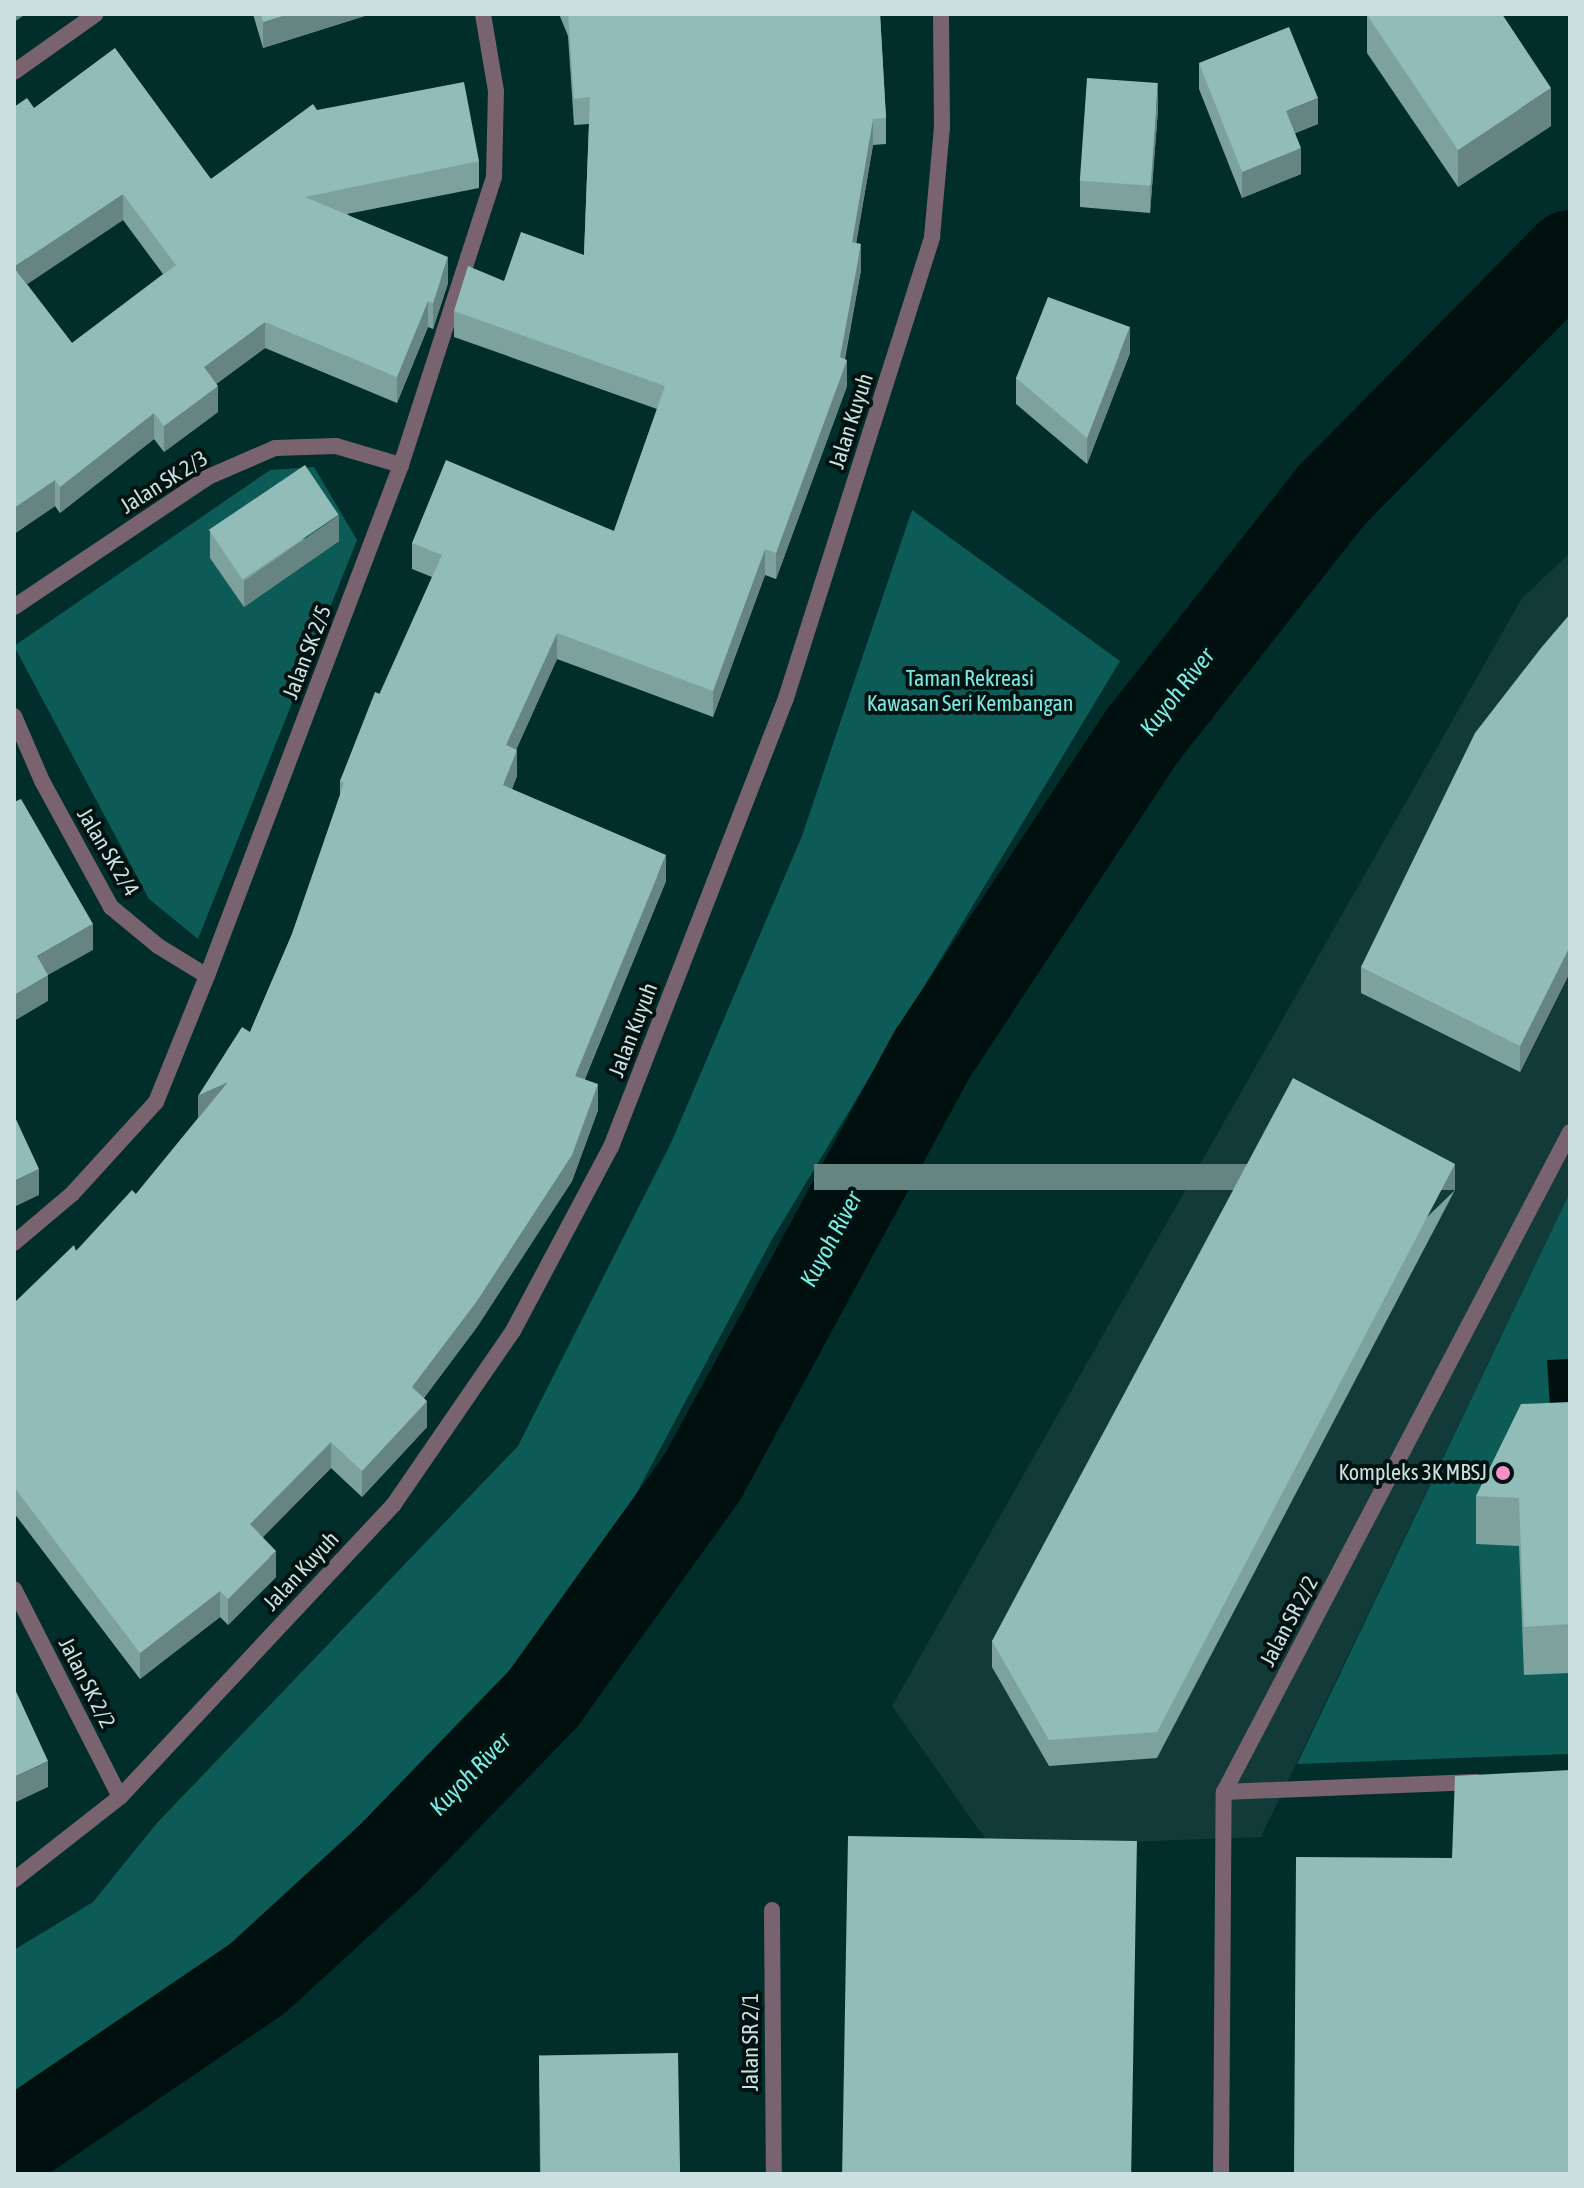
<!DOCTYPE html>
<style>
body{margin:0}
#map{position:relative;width:1584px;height:2188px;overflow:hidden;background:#012d2b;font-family:"Asap Condensed",sans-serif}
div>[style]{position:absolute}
.built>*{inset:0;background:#113a38}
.green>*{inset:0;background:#0d5b57}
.water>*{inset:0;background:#00100f}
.river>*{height:88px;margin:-44px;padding:0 44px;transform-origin:44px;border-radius:44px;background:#00100f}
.minor>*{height:16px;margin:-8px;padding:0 8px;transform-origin:8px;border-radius:8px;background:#79636e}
.wall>*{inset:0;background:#7da29e}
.shaded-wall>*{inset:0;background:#668481;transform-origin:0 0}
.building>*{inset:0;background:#91bcb8;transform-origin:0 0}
.dots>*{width:22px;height:22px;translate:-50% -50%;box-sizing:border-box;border:4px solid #031311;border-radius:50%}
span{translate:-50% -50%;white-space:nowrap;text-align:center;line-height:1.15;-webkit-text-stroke:8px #031311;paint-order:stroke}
.street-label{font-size:22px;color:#cce1df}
.park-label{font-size:22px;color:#79e9e1}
.poi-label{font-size:22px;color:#cce1df}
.right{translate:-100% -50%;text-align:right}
.water-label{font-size:24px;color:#7cebe3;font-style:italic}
.frame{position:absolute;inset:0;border:16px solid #cce1df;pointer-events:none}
</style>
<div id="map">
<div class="built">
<div style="clip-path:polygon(1570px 553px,1570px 1192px,1261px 1837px,991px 1847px,892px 1706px,1522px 598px)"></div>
</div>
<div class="green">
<div style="clip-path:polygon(314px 467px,357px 540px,198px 939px,149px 899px,14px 646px,270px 470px)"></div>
<div style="clip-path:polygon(912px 510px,1120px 661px,771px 1241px,611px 1541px,470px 1736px,201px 1988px,14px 2092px,14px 1950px,93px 1902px,157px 1823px,518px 1446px,671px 1143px,802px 836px)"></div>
<div style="clip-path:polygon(1570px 1192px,1570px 1754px,1297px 1764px)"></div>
</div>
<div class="water">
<div style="clip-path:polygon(1570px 1359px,1570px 1421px,1551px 1422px,1547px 1360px)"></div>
</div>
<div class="river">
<div style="left:14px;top:2144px;width:295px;rotate:-34.2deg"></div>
<div style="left:258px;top:1978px;width:175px;rotate:-42.5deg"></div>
<div style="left:387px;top:1860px;width:224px;rotate:-45.9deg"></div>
<div style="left:543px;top:1699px;width:272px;rotate:-54.3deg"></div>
<div style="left:702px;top:1478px;width:484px;rotate:-61.5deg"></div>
<div style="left:933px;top:1053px;width:381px;rotate:-56.6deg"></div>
<div style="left:1143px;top:735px;width:304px;rotate:-51.8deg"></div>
<div style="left:1331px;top:496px;width:340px;rotate:-45.4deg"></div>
</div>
<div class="minor">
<div style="left:14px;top:72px;width:100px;rotate:-35.3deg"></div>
<div style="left:14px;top:607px;width:234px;rotate:-33.8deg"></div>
<div style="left:208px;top:477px;width:73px;rotate:-23.4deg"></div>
<div style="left:275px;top:448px;width:61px;rotate:-1.9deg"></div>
<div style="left:336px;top:446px;width:68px;rotate:16.3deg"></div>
<div style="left:14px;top:716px;width:71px;rotate:66.7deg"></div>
<div style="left:42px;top:781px;width:144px;rotate:61.3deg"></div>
<div style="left:111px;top:907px;width:61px;rotate:39.7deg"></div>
<div style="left:158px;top:946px;width:57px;rotate:31.5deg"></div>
<div style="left:14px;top:1243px;width:76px;rotate:-40.2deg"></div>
<div style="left:72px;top:1194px;width:125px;rotate:-47.6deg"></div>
<div style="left:156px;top:1102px;width:136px;rotate:-68deg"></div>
<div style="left:207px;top:976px;width:547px;rotate:-69.21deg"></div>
<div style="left:401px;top:465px;width:303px;rotate:-72.1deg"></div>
<div style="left:494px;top:177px;width:86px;rotate:-88.7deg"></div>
<div style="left:496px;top:91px;width:78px;rotate:-99.6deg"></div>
<div style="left:14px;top:1589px;width:233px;rotate:63deg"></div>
<div style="left:1224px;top:1792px;width:252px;rotate:-2.3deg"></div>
<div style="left:14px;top:1880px;width:135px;rotate:-38.1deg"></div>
<div style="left:120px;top:1797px;width:401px;rotate:-46.9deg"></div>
<div style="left:394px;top:1504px;width:210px;rotate:-55.5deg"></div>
<div style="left:513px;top:1331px;width:208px;rotate:-62deg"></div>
<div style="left:611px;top:1147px;width:482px;rotate:-68.7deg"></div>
<div style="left:786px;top:698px;width:484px;rotate:-72.4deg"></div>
<div style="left:932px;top:237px;width:109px;rotate:-84.8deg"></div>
<div style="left:942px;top:128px;width:114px;rotate:-90.5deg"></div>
<div style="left:772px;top:1910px;width:264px;rotate:89.6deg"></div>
<div style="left:1221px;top:2174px;width:382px;rotate:-89.6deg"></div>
<div style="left:1224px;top:1792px;width:745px;rotate:-62.33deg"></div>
</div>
<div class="wall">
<div style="clip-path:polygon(253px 14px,371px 14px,263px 48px)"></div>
<div style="clip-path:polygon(559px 14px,880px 14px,886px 118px,886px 144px,873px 145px,856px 243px,861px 270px,845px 359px,847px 386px,776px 579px,765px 575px,713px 717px,557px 659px,516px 750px,517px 776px,512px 789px,666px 881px,585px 1079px,598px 1110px,572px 1181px,477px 1327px,424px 1398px,427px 1427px,362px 1497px,331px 1468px,263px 1537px,276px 1577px,228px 1625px,220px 1617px,140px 1679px,14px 1513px,14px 1303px,76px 1251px,136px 1194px,198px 1118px,250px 1032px,292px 934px,340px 796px,340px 781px,432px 577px,412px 569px,412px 543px,614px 531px,657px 409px,454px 337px,454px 311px,504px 281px,584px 255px,589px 124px,574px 125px,568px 36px)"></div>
<div style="clip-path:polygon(1367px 15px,1551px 126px,1458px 187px,1367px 53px)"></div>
<div style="clip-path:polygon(1199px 63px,1318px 124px,1295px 133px,1301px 174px,1242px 198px,1199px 89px)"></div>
<div style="clip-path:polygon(evenodd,34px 108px,211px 179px,317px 110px,479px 161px,479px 188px,347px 214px,448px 283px,433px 329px,428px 327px,397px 403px,265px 348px,216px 384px,218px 412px,164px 452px,154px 439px,60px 513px,55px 506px,14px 534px,34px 108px,123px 220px,163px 274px,72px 343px,27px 284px,123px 220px)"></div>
<div style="clip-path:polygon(1158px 109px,1150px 213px,1080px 207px,1080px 181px)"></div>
<div style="clip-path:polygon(1130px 353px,1087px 464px,1016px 404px,1016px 378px)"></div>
<div style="clip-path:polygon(210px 532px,339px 541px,244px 607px,210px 558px)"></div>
<div style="clip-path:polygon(1570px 614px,1570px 972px,1520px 1072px,1361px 993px,1361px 967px)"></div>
<div style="clip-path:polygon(1455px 1190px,1157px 1758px,1049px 1766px,992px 1667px,992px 1641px)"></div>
<div style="clip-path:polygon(1570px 1402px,1570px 1673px,1524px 1675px,1519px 1546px,1476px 1544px,1476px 1496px)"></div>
<div style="clip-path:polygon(539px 2055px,680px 2174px,540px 2174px)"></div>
</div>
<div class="shaded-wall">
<div style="clip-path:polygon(14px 14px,26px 14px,14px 22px)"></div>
<div style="clip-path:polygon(289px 14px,371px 14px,263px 48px,263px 22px)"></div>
<div style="clip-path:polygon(1158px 83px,1158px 109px,1150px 213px,1150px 186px)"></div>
<div style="clip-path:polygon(1551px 88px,1551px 126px,1458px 187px,1458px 150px)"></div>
<div style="clip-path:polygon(1318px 98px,1318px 124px,1286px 137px,1286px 111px)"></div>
<div style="clip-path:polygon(873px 119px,873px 145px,852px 268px,852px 242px)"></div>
<div style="clip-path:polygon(1301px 148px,1301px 174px,1242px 198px,1242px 172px)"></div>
<div style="clip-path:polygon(123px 194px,123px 220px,14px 293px,14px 267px)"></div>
<div style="clip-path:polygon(861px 244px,861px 270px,842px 371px,847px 360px,847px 386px,776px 579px,776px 553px,840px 357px)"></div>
<div style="clip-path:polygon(448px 257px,448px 283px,433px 329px,433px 303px)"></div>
<div style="clip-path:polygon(428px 301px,428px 327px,397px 403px,397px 377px)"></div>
<div style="clip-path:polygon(265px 322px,265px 348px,204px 393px,204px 367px)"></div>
<div style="clip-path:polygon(1130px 327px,1130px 353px,1087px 464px,1087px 438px)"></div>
<div style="clip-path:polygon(218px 386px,218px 412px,164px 452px,164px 426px)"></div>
<div style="clip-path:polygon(154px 413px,154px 439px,60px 513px,60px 487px)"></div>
<div style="clip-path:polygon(55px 480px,55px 506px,14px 534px,14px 508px)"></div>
<div style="clip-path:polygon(339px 515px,339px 541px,244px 607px,244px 581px)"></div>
<div style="clip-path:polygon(765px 549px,765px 575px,713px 717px,713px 691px)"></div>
<div style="clip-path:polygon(557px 633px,557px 659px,506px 771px,506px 745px)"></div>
<div style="clip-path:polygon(517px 750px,517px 776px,503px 811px,503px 785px)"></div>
<div style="clip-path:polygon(666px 855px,666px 881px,575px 1102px,575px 1076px)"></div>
<div style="clip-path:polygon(93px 924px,93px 950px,48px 975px,48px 1001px,14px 1021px,14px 995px,37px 956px)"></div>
<div style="clip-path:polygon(1570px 946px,1570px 972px,1520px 1072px,1520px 1046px)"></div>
<div style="clip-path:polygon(228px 1082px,198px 1122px,198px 1096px)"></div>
<div style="clip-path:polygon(598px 1084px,598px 1110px,572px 1181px,477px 1327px,412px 1413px,412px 1387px)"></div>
<div style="left:1455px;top:1164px;width:26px;height:641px;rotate:90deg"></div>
<div style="clip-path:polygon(39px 1169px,39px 1195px,14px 1207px,14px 1181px)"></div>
<div style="clip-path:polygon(427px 1401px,427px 1427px,362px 1497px,362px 1471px)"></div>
<div style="clip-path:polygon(331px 1442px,331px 1468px,250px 1550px,250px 1524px)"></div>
<div style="clip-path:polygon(276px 1551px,276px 1577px,228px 1625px,228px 1599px)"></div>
<div style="clip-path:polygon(220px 1591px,220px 1617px,140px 1679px,140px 1653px)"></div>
<div style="clip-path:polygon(48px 1761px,48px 1787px,14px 1803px,14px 1777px)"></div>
</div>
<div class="building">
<div style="clip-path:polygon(261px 14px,289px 14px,263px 22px)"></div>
<div style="clip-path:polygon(568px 14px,880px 14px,886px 118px,873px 119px,852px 242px,861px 244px,840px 357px,847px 360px,776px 553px,765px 549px,713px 691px,557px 633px,506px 745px,517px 750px,503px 785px,666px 855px,575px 1076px,598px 1084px,572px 1155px,477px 1301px,412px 1387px,427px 1401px,362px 1471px,331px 1442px,250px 1524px,276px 1551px,228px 1599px,220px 1591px,140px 1653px,14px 1487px,14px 1303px,74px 1245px,76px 1251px,132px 1190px,136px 1194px,228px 1082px,198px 1096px,242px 1027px,250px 1032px,292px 934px,344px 783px,340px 781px,375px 692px,380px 694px,442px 555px,412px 543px,446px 460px,614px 531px,665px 386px,454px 311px,468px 266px,504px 281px,521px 232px,584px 255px,590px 97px,574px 99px)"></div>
<div style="clip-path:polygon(1369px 14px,1502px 14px,1551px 88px,1458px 150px,1367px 15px)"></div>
<div style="clip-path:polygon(1289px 27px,1318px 98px,1286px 111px,1301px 148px,1242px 172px,1199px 63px)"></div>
<div style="clip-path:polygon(115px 48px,211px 179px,313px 104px,317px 110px,464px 82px,479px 161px,305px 197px,448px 257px,433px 303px,428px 301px,397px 377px,265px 322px,204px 367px,218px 386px,164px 426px,154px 413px,60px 487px,55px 480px,14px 508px,14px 268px,72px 343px,176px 265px,123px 194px,14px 267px,14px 107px,27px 98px,34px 108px)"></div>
<div style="left:1087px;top:78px;width:71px;height:103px;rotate:4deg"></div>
<div style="clip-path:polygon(1048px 297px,1130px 327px,1087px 438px,1016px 378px)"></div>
<div style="left:305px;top:465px;width:60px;height:116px;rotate:56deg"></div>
<div style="clip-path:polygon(1570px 614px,1570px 946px,1520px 1046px,1361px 967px,1475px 733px,1541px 648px)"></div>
<div style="clip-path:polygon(21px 799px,93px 924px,37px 956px,48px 975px,14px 995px,14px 802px)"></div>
<div style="clip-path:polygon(1293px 1078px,1455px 1164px,1157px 1732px,1049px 1740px,992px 1641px)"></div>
<div style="clip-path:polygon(14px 1115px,39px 1169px,14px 1181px)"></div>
<div style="clip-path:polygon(1570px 1402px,1570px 1624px,1524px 1627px,1519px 1498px,1476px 1496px,1521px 1404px)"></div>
<div style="clip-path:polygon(14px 1687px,48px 1761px,14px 1777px)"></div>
<div style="clip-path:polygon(1570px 1770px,1570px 2174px,1294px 2174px,1296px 1857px,1452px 1858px,1455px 1776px)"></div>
<div style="left:848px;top:1836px;width:289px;height:338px;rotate:1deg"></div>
<div style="left:678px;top:2053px;width:121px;height:139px;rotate:89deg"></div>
</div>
<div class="dots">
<div style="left:1503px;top:1473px;background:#f98fc9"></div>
</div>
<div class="street-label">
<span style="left:851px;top:421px;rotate:-72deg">Jalan Kuyuh</span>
<span style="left:164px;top:482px;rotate:-32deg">Jalan SK 2/3</span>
<span style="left:307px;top:652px;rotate:-69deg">Jalan SK 2/5</span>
<span style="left:108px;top:852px;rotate:59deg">Jalan SK 2/4</span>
<span style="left:633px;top:1030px;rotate:-69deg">Jalan Kuyuh</span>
<span style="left:301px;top:1571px;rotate:-47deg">Jalan Kuyuh</span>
<span style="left:1289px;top:1621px;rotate:-62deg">Jalan SR 2/2</span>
<span style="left:87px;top:1683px;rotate:63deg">Jalan SK 2/2</span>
<span style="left:751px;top:2042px;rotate:-90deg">Jalan SR 2/1</span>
</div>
<div class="park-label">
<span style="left:970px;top:691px">Taman Rekreasi<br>Kawasan Seri Kembangan</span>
</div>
<div class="poi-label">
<span class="right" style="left:1487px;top:1473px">Kompleks 3K MBSJ</span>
</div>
<div class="water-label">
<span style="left:1177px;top:692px;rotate:-52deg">Kuyoh River</span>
<span style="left:831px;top:1239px;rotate:-62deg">Kuyoh River</span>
<span style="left:470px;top:1774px;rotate:-46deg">Kuyoh River</span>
</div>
<div class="frame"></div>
</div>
